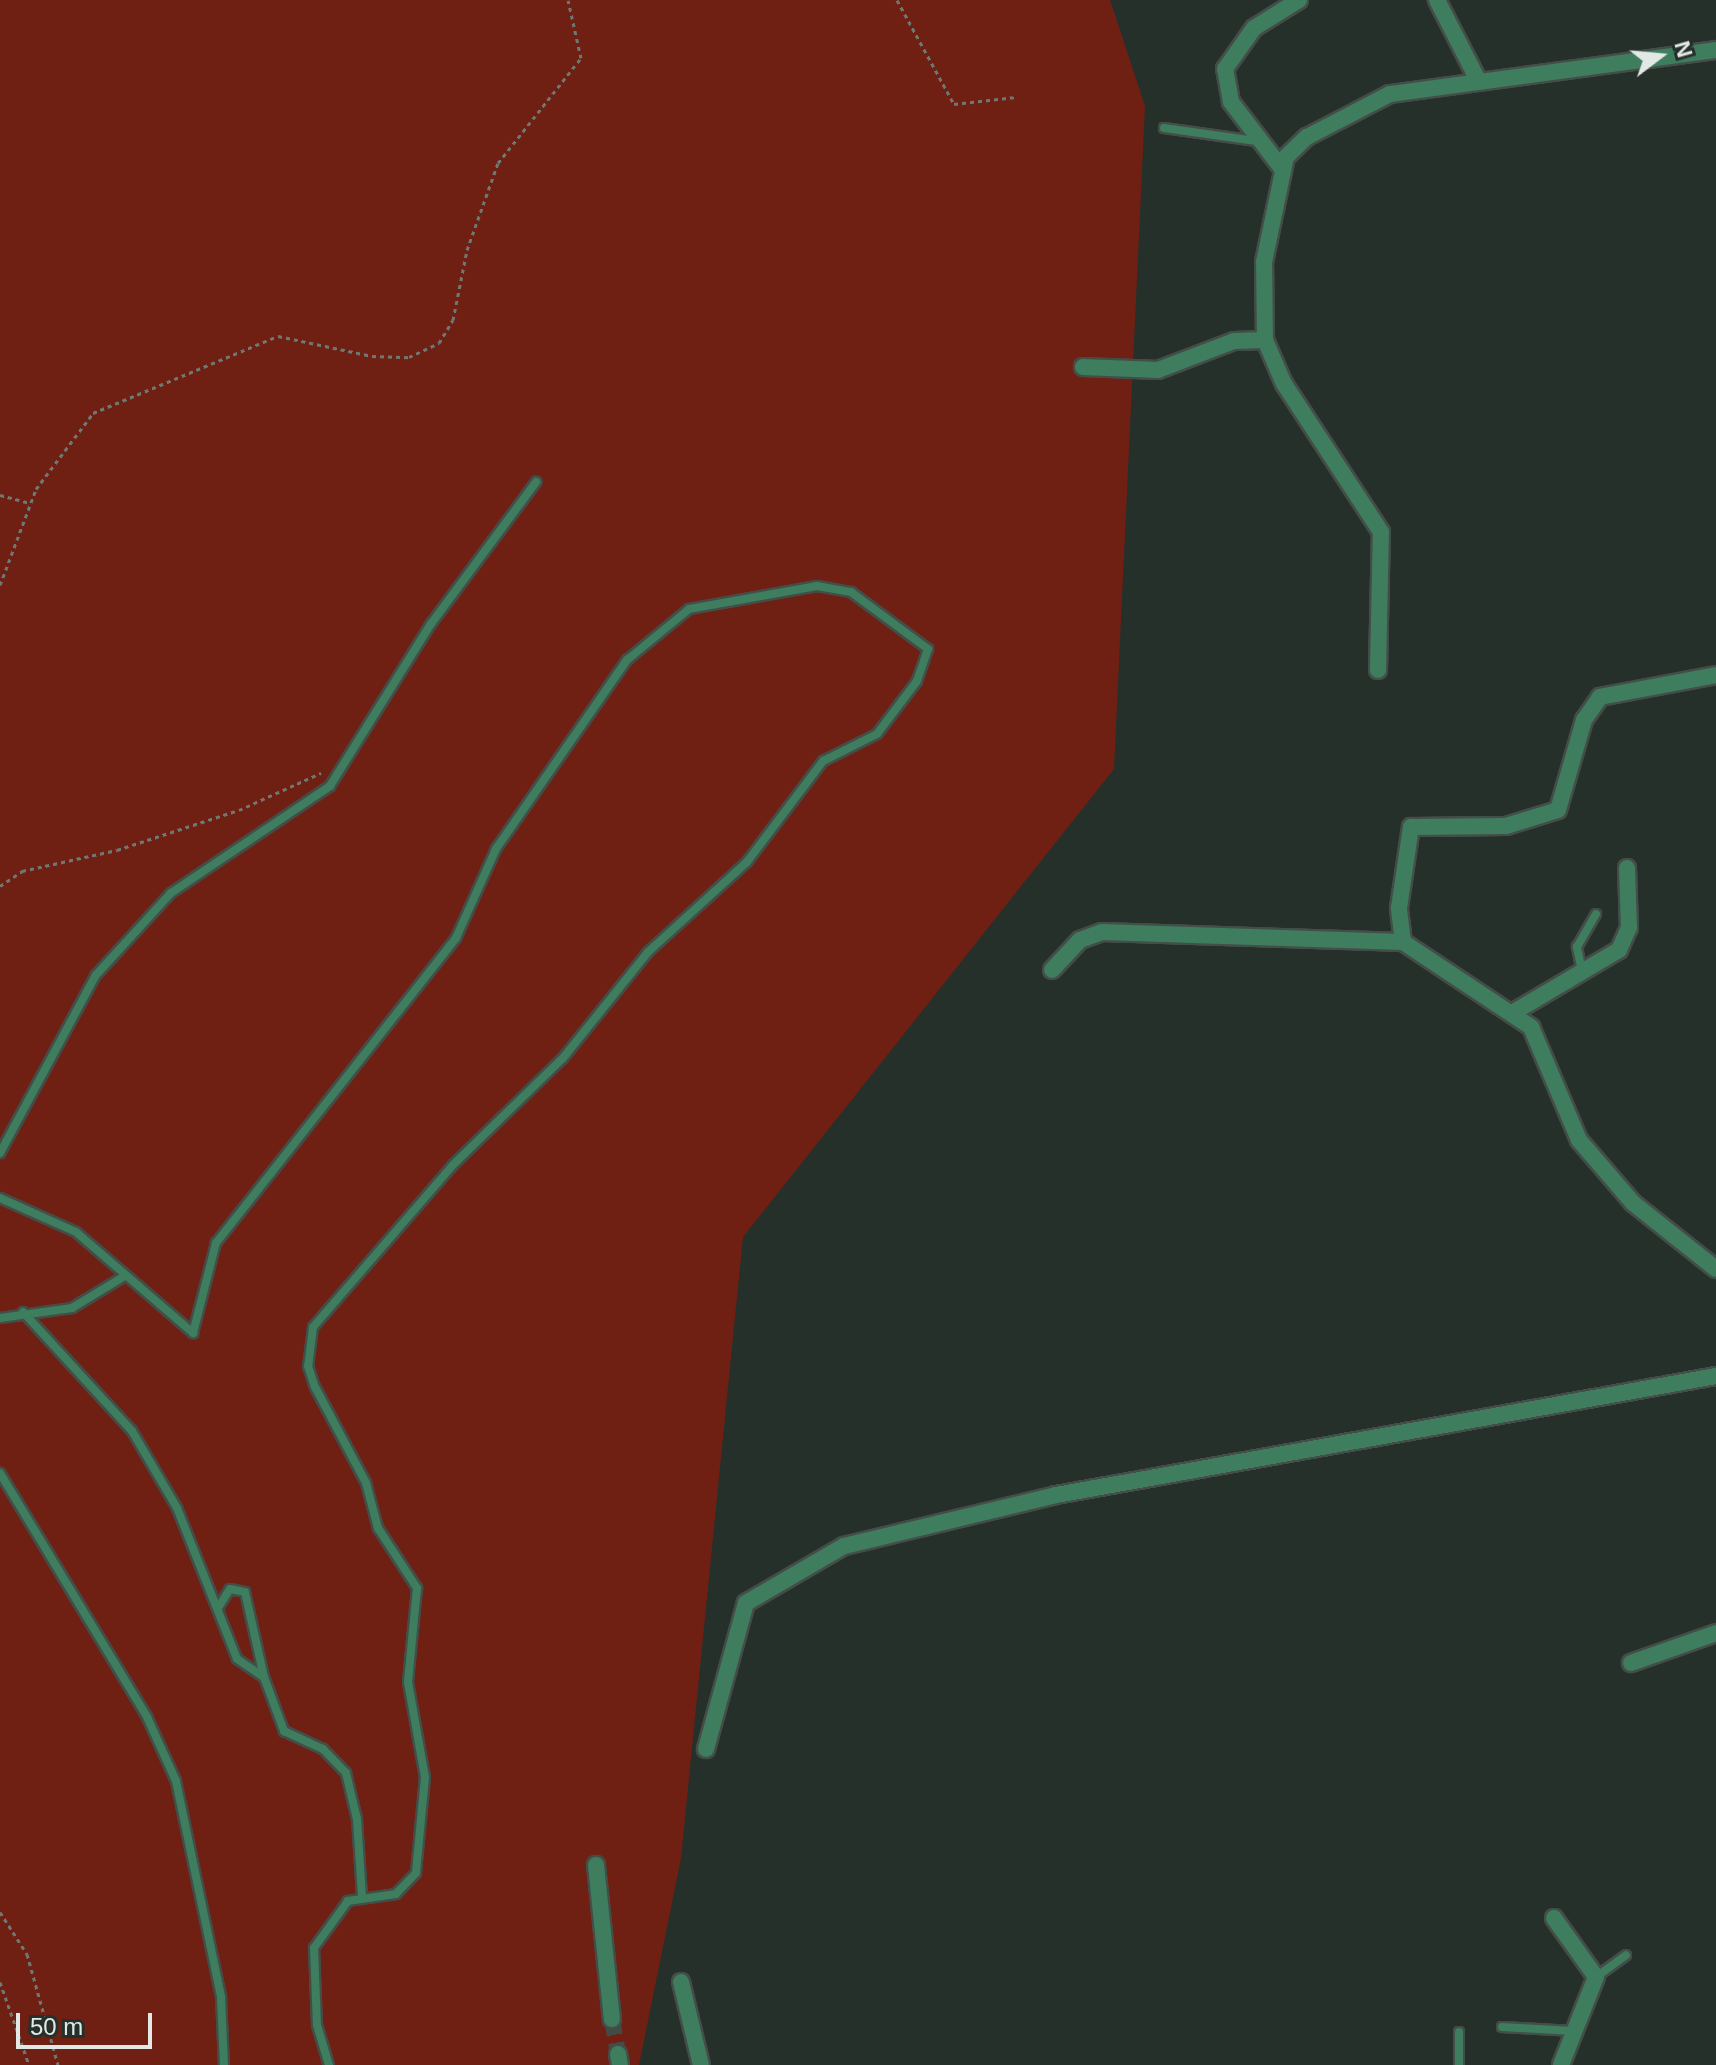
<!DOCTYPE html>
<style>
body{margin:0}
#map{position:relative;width:1716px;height:2065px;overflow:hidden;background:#26302a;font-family:Arial,sans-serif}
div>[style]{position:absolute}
.green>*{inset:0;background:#6f2013}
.minor-tunnel>*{height:16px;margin-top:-8px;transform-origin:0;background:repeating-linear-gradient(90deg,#424c46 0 16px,transparent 0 24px)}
.path>*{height:3px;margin-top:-1.5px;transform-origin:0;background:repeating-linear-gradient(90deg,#707874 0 4px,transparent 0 8px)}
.roads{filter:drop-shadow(2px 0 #444d48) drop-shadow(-2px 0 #444d48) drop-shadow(0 2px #444d48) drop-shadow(0 -2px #444d48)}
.service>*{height:8px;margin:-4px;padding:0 4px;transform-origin:4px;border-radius:4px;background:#3e7d5e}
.minor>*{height:16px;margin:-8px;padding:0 8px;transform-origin:8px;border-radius:8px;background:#3e7d5e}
span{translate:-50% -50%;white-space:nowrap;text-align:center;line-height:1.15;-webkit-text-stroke:8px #26302a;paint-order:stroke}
.north{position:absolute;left:1620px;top:16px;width:80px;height:80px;-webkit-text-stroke:6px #26302a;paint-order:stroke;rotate:74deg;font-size:22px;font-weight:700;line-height:32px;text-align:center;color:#e2e8e5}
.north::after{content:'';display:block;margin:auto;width:28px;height:36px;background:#e2e8e5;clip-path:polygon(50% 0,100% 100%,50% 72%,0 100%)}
.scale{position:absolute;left:16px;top:2013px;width:136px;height:36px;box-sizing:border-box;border:4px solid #e2e8e5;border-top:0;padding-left:10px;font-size:24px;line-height:28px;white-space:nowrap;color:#e2e8e5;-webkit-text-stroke:6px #26302a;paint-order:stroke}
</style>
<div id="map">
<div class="green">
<div style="clip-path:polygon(0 0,1110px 0,1145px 106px,1114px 769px,743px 1237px,681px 1858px,639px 2065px,0 2065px)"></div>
</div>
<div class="minor-tunnel">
<div style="left:612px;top:2019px;width:36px;rotate:80deg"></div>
</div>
<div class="path">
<div style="left:897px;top:0;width:119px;rotate:61.3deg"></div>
<div style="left:954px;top:104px;width:62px;rotate:-6.4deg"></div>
<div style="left:0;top:495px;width:31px;rotate:15deg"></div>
<div style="left:0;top:585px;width:103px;rotate:-69.4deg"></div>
<div style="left:36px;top:489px;width:95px;rotate:-53.1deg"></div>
<div style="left:93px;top:413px;width:200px;rotate:-22.6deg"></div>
<div style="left:278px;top:336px;width:96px;rotate:12deg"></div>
<div style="left:372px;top:356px;width:37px;rotate:2deg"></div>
<div style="left:409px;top:357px;width:33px;rotate:-25deg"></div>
<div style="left:439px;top:343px;width:27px;rotate:-59deg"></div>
<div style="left:453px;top:320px;width:71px;rotate:-78.7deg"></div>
<div style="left:467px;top:250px;width:92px;rotate:-70.4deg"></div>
<div style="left:498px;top:163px;width:134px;rotate:-51.7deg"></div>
<div style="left:581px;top:58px;width:59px;rotate:-102.6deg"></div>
<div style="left:0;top:886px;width:27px;rotate:-34deg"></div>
<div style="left:22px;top:871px;width:97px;rotate:-12.5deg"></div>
<div style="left:117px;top:850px;width:128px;rotate:-18.2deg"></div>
<div style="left:239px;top:810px;width:90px;rotate:-24.3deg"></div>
<div style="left:0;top:1912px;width:50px;rotate:57.3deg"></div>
<div style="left:27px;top:1954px;width:115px;rotate:74.4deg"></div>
<div style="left:0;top:1982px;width:88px;rotate:70.7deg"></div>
</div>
<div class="roads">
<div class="service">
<div style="left:1164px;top:128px;width:93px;rotate:8deg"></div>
<div style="left:1582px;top:971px;width:25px;rotate:-102deg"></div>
<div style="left:1577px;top:947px;width:38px;rotate:-60deg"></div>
<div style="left:0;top:1153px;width:202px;rotate:-61.7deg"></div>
<div style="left:96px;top:975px;width:111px;rotate:-47.6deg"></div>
<div style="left:171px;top:893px;width:192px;rotate:-33.9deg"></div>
<div style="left:330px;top:786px;width:191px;rotate:-58.1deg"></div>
<div style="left:431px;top:624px;width:177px;rotate:-53.5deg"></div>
<div style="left:0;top:1198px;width:83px;rotate:24.1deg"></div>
<div style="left:76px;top:1232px;width:155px;rotate:40.8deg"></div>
<div style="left:193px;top:1333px;width:93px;rotate:-75.7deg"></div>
<div style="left:216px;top:1243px;width:388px;rotate:-51.8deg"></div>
<div style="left:456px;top:938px;width:98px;rotate:-65.8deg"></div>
<div style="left:496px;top:849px;width:230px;rotate:-55.3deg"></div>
<div style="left:627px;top:660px;width:80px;rotate:-39.4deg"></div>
<div style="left:689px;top:609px;width:130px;rotate:-10.2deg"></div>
<div style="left:817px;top:586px;width:35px;rotate:10deg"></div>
<div style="left:851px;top:592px;width:96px;rotate:36.5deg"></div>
<div style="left:928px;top:649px;width:34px;rotate:109deg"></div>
<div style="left:917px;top:681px;width:66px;rotate:127deg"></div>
<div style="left:877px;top:734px;width:60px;rotate:153.4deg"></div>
<div style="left:823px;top:761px;width:126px;rotate:127deg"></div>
<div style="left:747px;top:862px;width:134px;rotate:137.7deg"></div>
<div style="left:648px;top:952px;width:136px;rotate:128.7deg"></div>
<div style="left:563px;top:1058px;width:153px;rotate:135.8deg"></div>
<div style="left:453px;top:1165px;width:214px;rotate:130.8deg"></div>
<div style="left:313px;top:1327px;width:39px;rotate:97deg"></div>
<div style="left:308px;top:1366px;width:22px;rotate:72deg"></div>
<div style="left:315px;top:1387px;width:109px;rotate:62deg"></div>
<div style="left:366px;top:1483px;width:47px;rotate:75.1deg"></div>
<div style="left:378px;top:1528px;width:72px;rotate:57deg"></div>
<div style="left:417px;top:1588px;width:94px;rotate:95.5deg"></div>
<div style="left:408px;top:1682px;width:97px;rotate:79.9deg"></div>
<div style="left:425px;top:1777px;width:96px;rotate:95.4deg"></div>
<div style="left:416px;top:1873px;width:29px;rotate:134deg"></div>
<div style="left:396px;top:1894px;width:49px;rotate:171.7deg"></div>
<div style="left:348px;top:1901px;width:58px;rotate:125.9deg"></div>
<div style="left:314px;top:1948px;width:77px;rotate:87.8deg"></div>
<div style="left:317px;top:2025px;width:42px;rotate:73.3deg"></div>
<div style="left:23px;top:1312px;width:161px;rotate:47.5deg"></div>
<div style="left:132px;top:1431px;width:89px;rotate:59.7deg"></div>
<div style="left:177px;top:1508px;width:162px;rotate:68.3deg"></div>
<div style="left:237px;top:1659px;width:32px;rotate:34deg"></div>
<div style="left:264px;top:1677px;width:58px;rotate:69.7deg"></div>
<div style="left:284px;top:1731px;width:43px;rotate:24.8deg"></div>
<div style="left:323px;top:1749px;width:33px;rotate:46deg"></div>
<div style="left:346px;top:1773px;width:47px;rotate:76.6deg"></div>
<div style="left:357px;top:1819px;width:77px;rotate:86.3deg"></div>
<div style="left:0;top:1318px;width:73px;rotate:-7.9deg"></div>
<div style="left:72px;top:1308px;width:60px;rotate:-31.3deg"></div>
<div style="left:0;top:1473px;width:285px;rotate:58.9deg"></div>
<div style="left:147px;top:1717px;width:70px;rotate:65.6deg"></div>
<div style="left:176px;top:1781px;width:221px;rotate:78.2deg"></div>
<div style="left:221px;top:1997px;width:68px;rotate:87.5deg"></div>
<div style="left:218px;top:1608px;width:22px;rotate:-58deg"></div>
<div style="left:230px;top:1589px;width:15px;rotate:11deg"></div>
<div style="left:245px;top:1592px;width:87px;rotate:77.4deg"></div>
<div style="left:1596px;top:1977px;width:37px;rotate:-36deg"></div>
<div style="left:1502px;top:2027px;width:72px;rotate:3.2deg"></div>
<div style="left:1459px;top:2065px;width:33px;rotate:-90deg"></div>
</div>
<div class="minor">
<div style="left:1437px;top:0;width:90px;rotate:62.9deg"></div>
<div style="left:1283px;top:170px;width:86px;rotate:-127.4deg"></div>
<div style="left:1231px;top:102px;width:34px;rotate:-100deg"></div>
<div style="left:1225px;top:69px;width:50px;rotate:-54.7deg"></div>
<div style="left:1254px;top:28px;width:53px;rotate:-31.9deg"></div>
<div style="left:1083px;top:367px;width:75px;rotate:2.3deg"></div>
<div style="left:1158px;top:370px;width:81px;rotate:-20.9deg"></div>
<div style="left:1234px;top:341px;width:31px;rotate:-2deg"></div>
<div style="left:1378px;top:670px;width:138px;rotate:-88.8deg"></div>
<div style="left:1381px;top:532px;width:177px;rotate:-123.2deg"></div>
<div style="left:1284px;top:384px;width:48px;rotate:-113.4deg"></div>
<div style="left:1265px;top:340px;width:78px;rotate:-90.7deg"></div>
<div style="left:1264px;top:262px;width:107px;rotate:-78.2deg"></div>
<div style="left:1286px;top:157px;width:29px;rotate:-44deg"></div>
<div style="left:1307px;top:137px;width:93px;rotate:-27.4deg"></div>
<div style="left:1390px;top:94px;width:329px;rotate:-7.7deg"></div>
<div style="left:1403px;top:942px;width:34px;rotate:-97deg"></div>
<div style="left:1399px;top:908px;width:82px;rotate:-81.6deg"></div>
<div style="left:1411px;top:827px;width:95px;rotate:-0.6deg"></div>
<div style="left:1506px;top:826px;width:54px;rotate:-17.1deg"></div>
<div style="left:1558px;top:810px;width:94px;rotate:-73.9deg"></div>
<div style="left:1584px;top:720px;width:28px;rotate:-55deg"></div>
<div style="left:1600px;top:697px;width:118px;rotate:-10.7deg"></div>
<div style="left:1052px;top:970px;width:41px;rotate:-47deg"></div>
<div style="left:1080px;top:940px;width:23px;rotate:-20deg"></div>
<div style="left:1102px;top:932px;width:301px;rotate:1.9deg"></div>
<div style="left:1403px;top:942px;width:154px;rotate:33.6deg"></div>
<div style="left:1531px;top:1027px;width:123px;rotate:67deg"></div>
<div style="left:1579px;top:1140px;width:83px;rotate:49.4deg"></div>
<div style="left:1633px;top:1203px;width:106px;rotate:38.5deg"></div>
<div style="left:1514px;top:1012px;width:122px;rotate:-30.6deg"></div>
<div style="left:1619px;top:950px;width:24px;rotate:-66deg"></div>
<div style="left:1629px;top:928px;width:60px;rotate:-91.9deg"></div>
<div style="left:1631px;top:1663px;width:90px;rotate:-19.4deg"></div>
<div style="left:706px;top:1749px;width:151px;rotate:-74.7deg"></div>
<div style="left:746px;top:1603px;width:113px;rotate:-30.2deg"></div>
<div style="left:844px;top:1546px;width:218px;rotate:-13.5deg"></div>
<div style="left:1056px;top:1495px;width:671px;rotate:-10.22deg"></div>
<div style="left:596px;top:1865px;width:155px;rotate:84.1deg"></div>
<div style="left:1554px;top:1918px;width:72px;rotate:54.6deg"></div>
<div style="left:1596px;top:1977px;width:95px;rotate:111.7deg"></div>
<div style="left:681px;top:1982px;width:85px;rotate:76.5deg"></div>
<div style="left:618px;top:2054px;width:11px;rotate:80deg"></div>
</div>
</div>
<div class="north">N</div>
<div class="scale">50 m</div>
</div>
